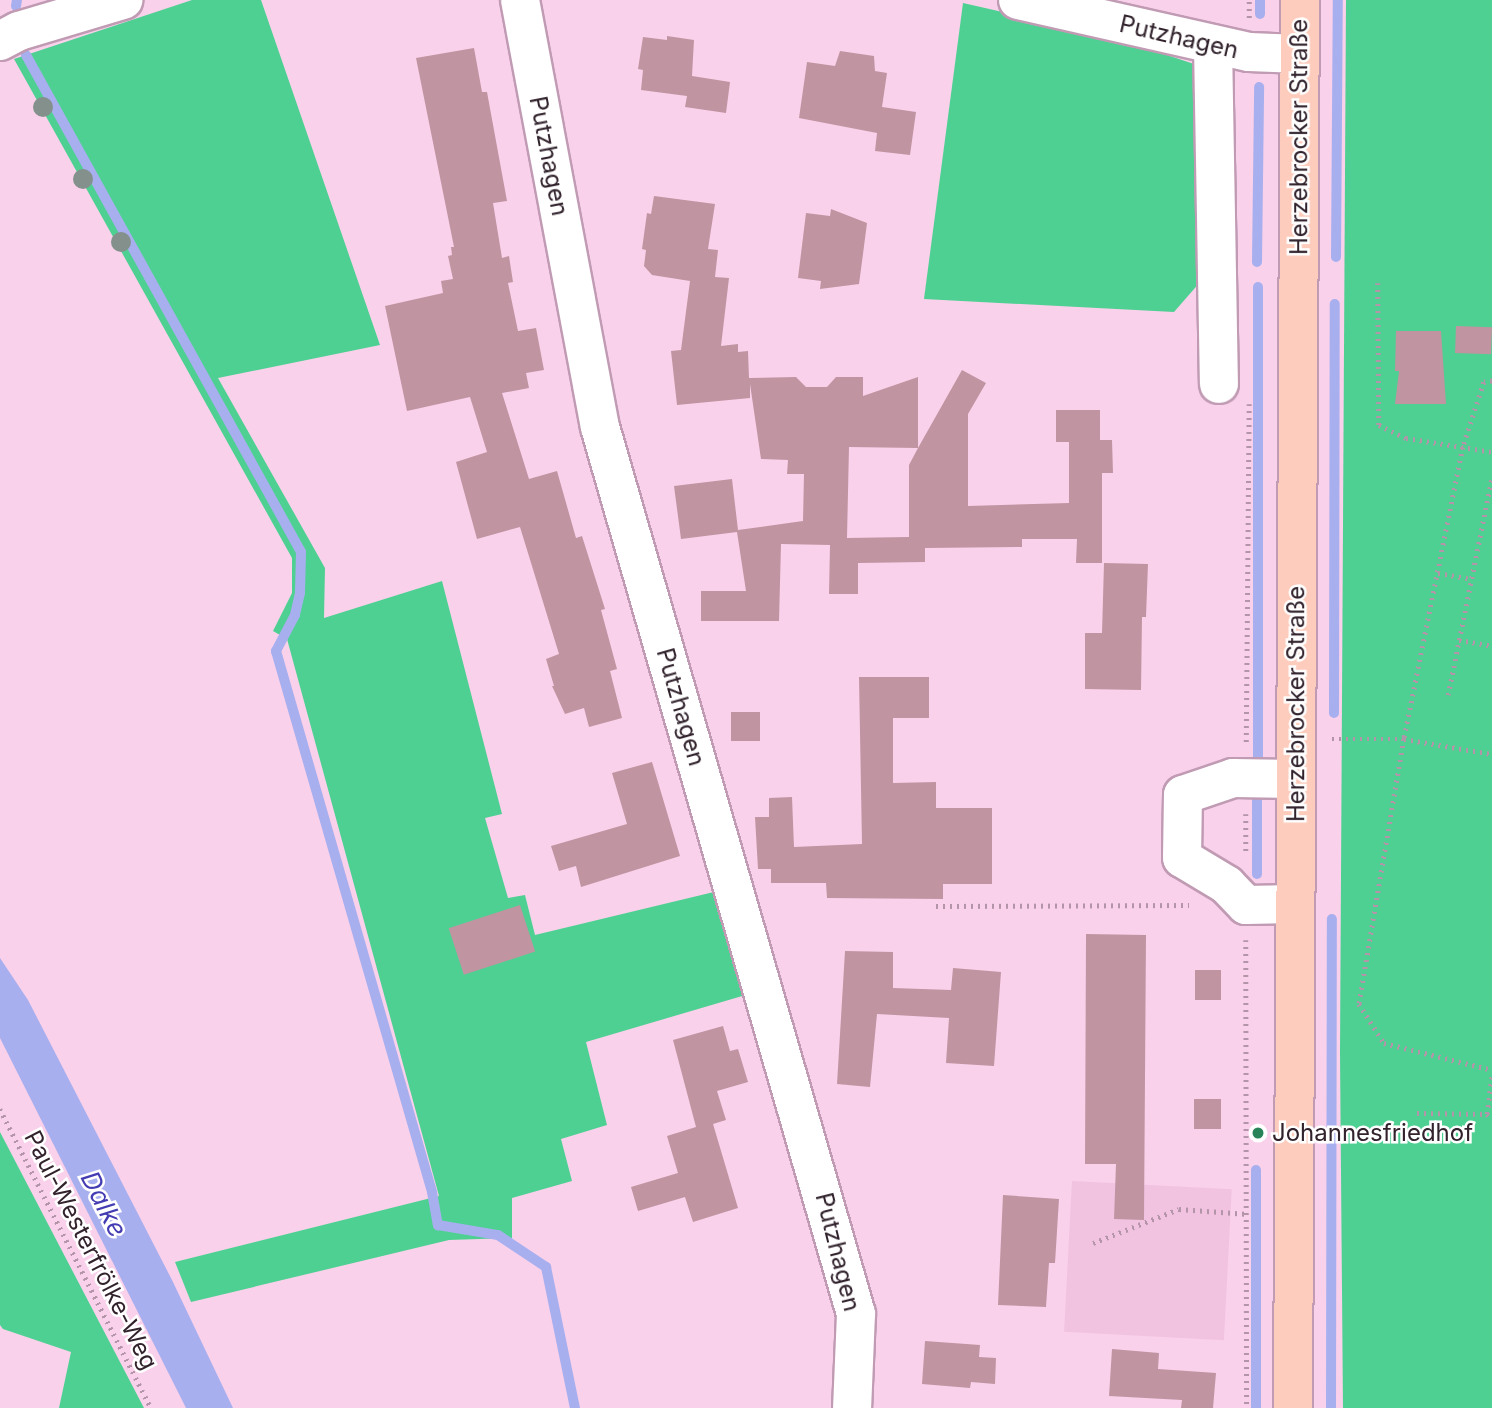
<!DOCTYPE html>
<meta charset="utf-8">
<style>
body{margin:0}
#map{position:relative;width:1492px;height:1408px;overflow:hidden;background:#f9d1eb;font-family:Inter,sans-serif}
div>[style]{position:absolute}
.built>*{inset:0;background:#f1c3e1;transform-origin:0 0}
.green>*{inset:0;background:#4ed092}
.water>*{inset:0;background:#a8afee}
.stream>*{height:10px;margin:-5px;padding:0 5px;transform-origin:5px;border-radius:5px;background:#a8afee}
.building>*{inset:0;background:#c094a0;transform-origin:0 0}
.path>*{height:4.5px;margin-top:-2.25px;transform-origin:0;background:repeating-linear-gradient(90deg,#b394a8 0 2px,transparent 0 7px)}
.roads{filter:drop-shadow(2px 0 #c09bb3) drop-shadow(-2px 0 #c09bb3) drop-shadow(0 2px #c09bb3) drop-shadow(0 -2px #c09bb3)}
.minor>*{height:38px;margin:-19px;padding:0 19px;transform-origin:19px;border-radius:19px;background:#fff}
.major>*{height:38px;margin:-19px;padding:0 19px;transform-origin:19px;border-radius:19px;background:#feccbc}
.trees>*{width:20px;height:20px;margin:-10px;border-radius:50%;background:#84908c}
.dots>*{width:19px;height:19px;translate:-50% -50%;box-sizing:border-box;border:4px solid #fff;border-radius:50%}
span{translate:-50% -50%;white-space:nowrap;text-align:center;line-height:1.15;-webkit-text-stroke:5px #fff;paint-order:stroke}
.street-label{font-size:24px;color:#31222c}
.poi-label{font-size:24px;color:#31222c}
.left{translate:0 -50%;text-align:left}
.water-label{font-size:26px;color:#443cb2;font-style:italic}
</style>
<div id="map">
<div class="built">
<div style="left:1072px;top:1181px;width:160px;height:151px;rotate:3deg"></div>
</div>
<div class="green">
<div style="clip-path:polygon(192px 0,261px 0,380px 345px,218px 378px,325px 568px,324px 618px,442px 581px,502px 814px,485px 818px,508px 898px,525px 895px,535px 935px,718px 891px,749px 994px,586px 1042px,607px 1125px,561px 1139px,572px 1181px,512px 1198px,512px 1238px,449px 1240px,191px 1302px,175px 1262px,439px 1196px,287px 639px,273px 631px,292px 593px,292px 558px,14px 59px)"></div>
<div style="clip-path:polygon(1346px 0,1492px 0,1492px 1408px,1343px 1408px,1340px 1053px)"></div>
<div style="clip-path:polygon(963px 3px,1116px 38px,1200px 66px,1201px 281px,1174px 312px,924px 299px)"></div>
<div style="clip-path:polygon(0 1132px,144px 1408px,59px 1408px,71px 1352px,3px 1329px,0 1325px)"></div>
</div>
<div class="water">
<div style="clip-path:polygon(0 958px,28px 1000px,172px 1280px,233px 1408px,186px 1408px,0 1038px)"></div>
</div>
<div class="stream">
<div style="left:16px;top:6px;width:6px;rotate:-81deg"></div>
<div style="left:1260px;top:14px;width:14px;rotate:-90deg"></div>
<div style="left:26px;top:55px;width:568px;rotate:61.04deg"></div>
<div style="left:301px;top:552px;width:41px;rotate:91.4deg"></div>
<div style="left:300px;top:593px;width:23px;rotate:103deg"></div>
<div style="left:295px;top:615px;width:41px;rotate:117.8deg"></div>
<div style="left:276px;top:651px;width:563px;rotate:73.91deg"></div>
<div style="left:432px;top:1192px;width:34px;rotate:80deg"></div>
<div style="left:438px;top:1225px;width:61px;rotate:9.5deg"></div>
<div style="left:498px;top:1235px;width:58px;rotate:33.7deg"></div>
<div style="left:546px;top:1267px;width:144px;rotate:78.4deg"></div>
<div style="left:1336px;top:257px;width:257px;rotate:-89.6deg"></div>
<div style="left:1257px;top:262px;width:175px;rotate:-89.3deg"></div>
<div style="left:1334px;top:713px;width:409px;rotate:-89.9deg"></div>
<div style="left:1258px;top:757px;width:470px;rotate:-90deg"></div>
<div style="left:1257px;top:795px;width:79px;rotate:90deg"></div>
<div style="left:1256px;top:1170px;width:238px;rotate:90deg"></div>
<div style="left:1331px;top:1408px;width:489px;rotate:-89.9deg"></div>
</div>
<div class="building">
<div style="clip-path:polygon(667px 36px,694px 40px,692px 76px,730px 82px,726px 113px,685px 107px,687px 96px,641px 90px,643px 70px,638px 69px,643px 37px,667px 40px)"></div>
<div style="clip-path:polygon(474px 48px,482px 92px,487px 92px,507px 201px,493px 203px,502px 258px,509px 256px,513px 282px,508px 283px,518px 331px,536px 328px,544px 370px,526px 373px,529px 388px,502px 393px,529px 479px,557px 471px,576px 538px,582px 536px,605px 609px,601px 610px,617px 669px,610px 671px,622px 718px,589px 727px,584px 708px,565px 714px,552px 686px,554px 686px,546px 659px,559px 654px,520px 527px,477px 539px,456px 462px,487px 452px,470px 397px,407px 411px,385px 306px,443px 293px,441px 281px,453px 279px,448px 256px,452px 255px,451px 247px,454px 247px,416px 58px)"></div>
<div style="clip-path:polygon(840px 51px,874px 56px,875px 71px,887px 73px,882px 107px,916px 112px,910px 155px,875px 151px,877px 133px,799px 118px,807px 62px,835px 66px)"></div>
<div style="clip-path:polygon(evenodd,654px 196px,715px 204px,708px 249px,718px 250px,715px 277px,729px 278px,721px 346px,738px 344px,738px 352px,748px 351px,749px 378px,796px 377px,806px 387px,827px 387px,836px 377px,863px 377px,863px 396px,918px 377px,918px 448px,962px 370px,986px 383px,968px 414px,968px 506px,1069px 503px,1069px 442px,1056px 442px,1056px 410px,1100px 410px,1100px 440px,1112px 440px,1113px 473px,1102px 473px,1102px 563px,1076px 563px,1077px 539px,1022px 539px,1022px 547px,925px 548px,925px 562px,858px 563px,858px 594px,829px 594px,830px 545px,781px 544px,779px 621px,701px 621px,701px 591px,746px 591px,737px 532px,681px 539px,674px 486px,732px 479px,738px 530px,803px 521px,804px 474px,787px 474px,788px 460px,761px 459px,750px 384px,750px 398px,677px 405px,671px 351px,681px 350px,690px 281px,652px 275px,644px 266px,646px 250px,642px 249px,647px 213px,651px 214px,654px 196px,849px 447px,918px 448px,909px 465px,909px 537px,847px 538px,849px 447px)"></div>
<div style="clip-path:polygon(831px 209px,867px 223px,863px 254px,859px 284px,820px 289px,821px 281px,798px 278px,806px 213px,830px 216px)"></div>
<div style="left:1456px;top:326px;width:36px;height:27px;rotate:2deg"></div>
<div style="clip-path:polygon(1396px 331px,1441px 331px,1446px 404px,1395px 404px,1399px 371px,1395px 371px)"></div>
<div style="clip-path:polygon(1104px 563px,1148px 564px,1146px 617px,1142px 617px,1141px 690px,1085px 689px,1085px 633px,1102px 633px)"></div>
<div style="clip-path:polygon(859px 677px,929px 677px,929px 718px,893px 718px,893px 783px,936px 782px,936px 808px,992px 808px,992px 884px,943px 884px,943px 899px,827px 898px,826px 883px,771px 883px,771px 869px,758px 869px,755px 817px,769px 817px,769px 798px,792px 797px,794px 847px,862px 844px)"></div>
<div style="left:731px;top:712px;width:29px;height:29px"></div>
<div style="clip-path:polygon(652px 762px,680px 856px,581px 887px,576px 866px,559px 871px,551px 846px,627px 824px,612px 773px)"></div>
<div style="left:520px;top:905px;width:49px;height:75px;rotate:72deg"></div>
<div style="clip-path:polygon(1086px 934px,1146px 935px,1144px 1220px,1114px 1219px,1116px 1164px,1085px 1164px)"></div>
<div style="clip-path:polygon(845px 951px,893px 952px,893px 988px,951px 990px,953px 968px,1001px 972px,994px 1066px,946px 1063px,949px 1018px,877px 1014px,870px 1087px,837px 1084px)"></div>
<div style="left:1195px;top:970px;width:26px;height:30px"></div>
<div style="clip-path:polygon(723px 1026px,730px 1051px,738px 1049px,748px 1082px,717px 1091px,726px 1120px,713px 1124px,738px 1208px,693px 1222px,685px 1197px,638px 1211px,631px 1187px,678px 1173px,667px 1136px,696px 1127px,673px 1040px)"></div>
<div style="left:1194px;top:1099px;width:27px;height:30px"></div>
<div style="clip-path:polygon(1003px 1195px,1059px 1199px,1055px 1263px,1049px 1263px,1046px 1307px,998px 1305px)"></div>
<div style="clip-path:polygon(925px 1341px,980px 1345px,979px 1357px,996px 1358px,995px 1384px,971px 1382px,970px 1388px,922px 1384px)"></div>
<div style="clip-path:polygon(1112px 1349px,1159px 1353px,1158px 1369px,1216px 1373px,1213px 1408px,1181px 1408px,1182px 1400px,1109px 1396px)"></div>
</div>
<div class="path">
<div style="left:1249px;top:18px;width:18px;rotate:-90deg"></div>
<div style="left:1378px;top:283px;width:142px;rotate:89.6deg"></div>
<div style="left:1379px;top:425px;width:30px;rotate:26deg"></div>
<div style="left:1406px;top:438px;width:87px;rotate:9.2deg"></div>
<div style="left:1492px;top:381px;width:8px;rotate:173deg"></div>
<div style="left:1484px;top:382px;width:68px;rotate:107.9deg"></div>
<div style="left:1463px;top:447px;width:298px;rotate:101.4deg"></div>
<div style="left:1404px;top:739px;width:89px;rotate:9.7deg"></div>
<div style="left:1438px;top:573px;width:34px;rotate:10deg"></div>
<div style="left:1459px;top:640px;width:34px;rotate:10deg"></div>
<div style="left:1448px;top:695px;width:223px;rotate:-78.6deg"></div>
<div style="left:1332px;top:739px;width:72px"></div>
<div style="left:1404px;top:739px;width:269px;rotate:99.6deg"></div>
<div style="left:1359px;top:1004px;width:46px;rotate:57.3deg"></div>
<div style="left:1384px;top:1043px;width:111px;rotate:14deg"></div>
<div style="left:1246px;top:742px;width:338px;rotate:-89.5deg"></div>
<div style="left:1246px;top:814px;width:40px;rotate:90deg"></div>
<div style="left:936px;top:906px;width:253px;rotate:-0.2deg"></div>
<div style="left:1246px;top:940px;width:468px;rotate:89.9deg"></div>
<div style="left:0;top:1109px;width:335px;rotate:63.2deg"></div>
<div style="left:1417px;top:1113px;width:70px;rotate:0.8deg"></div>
<div style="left:1487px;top:1114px;width:6px;rotate:39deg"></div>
<div style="left:1487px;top:1114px;width:40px;rotate:-82.9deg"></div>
<div style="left:1093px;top:1243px;width:92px;rotate:-21.6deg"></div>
<div style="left:1179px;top:1209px;width:69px;rotate:4.1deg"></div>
</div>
<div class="roads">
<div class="minor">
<div style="left:520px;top:0;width:434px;rotate:79.4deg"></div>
<div style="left:600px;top:427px;width:923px;rotate:73.9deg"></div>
<div style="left:856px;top:1314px;width:94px;rotate:92.4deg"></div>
<div style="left:1018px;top:0;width:237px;rotate:12.7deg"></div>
<div style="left:1249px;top:52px;width:51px;rotate:2.2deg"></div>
<div style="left:0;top:41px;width:21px;rotate:-28deg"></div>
<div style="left:19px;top:31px;width:109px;rotate:-16.6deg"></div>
<div style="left:1213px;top:45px;width:339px;rotate:89deg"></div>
<div style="left:1295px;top:904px;width:49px;rotate:178.8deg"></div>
<div style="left:1246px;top:905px;width:28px;rotate:-134deg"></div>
<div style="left:1227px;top:885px;width:52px;rotate:-149deg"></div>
<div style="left:1182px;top:858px;width:63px;rotate:-89.1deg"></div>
<div style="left:1183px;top:795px;width:53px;rotate:-18.8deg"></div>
<div style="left:1233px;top:778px;width:63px;rotate:0.9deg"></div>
</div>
<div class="major">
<div style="left:1293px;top:1408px;width:1408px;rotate:-89.72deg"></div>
</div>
</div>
<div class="trees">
<div style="left:43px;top:107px"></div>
<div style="left:83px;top:179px"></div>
<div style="left:121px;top:242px"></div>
</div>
<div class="dots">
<div style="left:1258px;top:1133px;background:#288359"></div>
</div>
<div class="street-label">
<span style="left:1179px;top:37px;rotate:13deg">Putzhagen</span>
<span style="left:1299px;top:137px;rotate:-90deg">Herzebrocker Straße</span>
<span style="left:549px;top:156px;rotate:79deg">Putzhagen</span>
<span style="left:1296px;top:704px;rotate:-90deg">Herzebrocker Straße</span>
<span style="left:681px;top:707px;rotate:74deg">Putzhagen</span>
<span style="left:91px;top:1250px;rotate:63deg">Paul-Westerfrölke-Weg</span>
<span style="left:838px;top:1252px;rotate:76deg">Putzhagen</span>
</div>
<div class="poi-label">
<span class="left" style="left:1272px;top:1133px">Johannesfriedhof</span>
</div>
<div class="water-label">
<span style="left:104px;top:1204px;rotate:63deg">Dalke</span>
</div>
</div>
